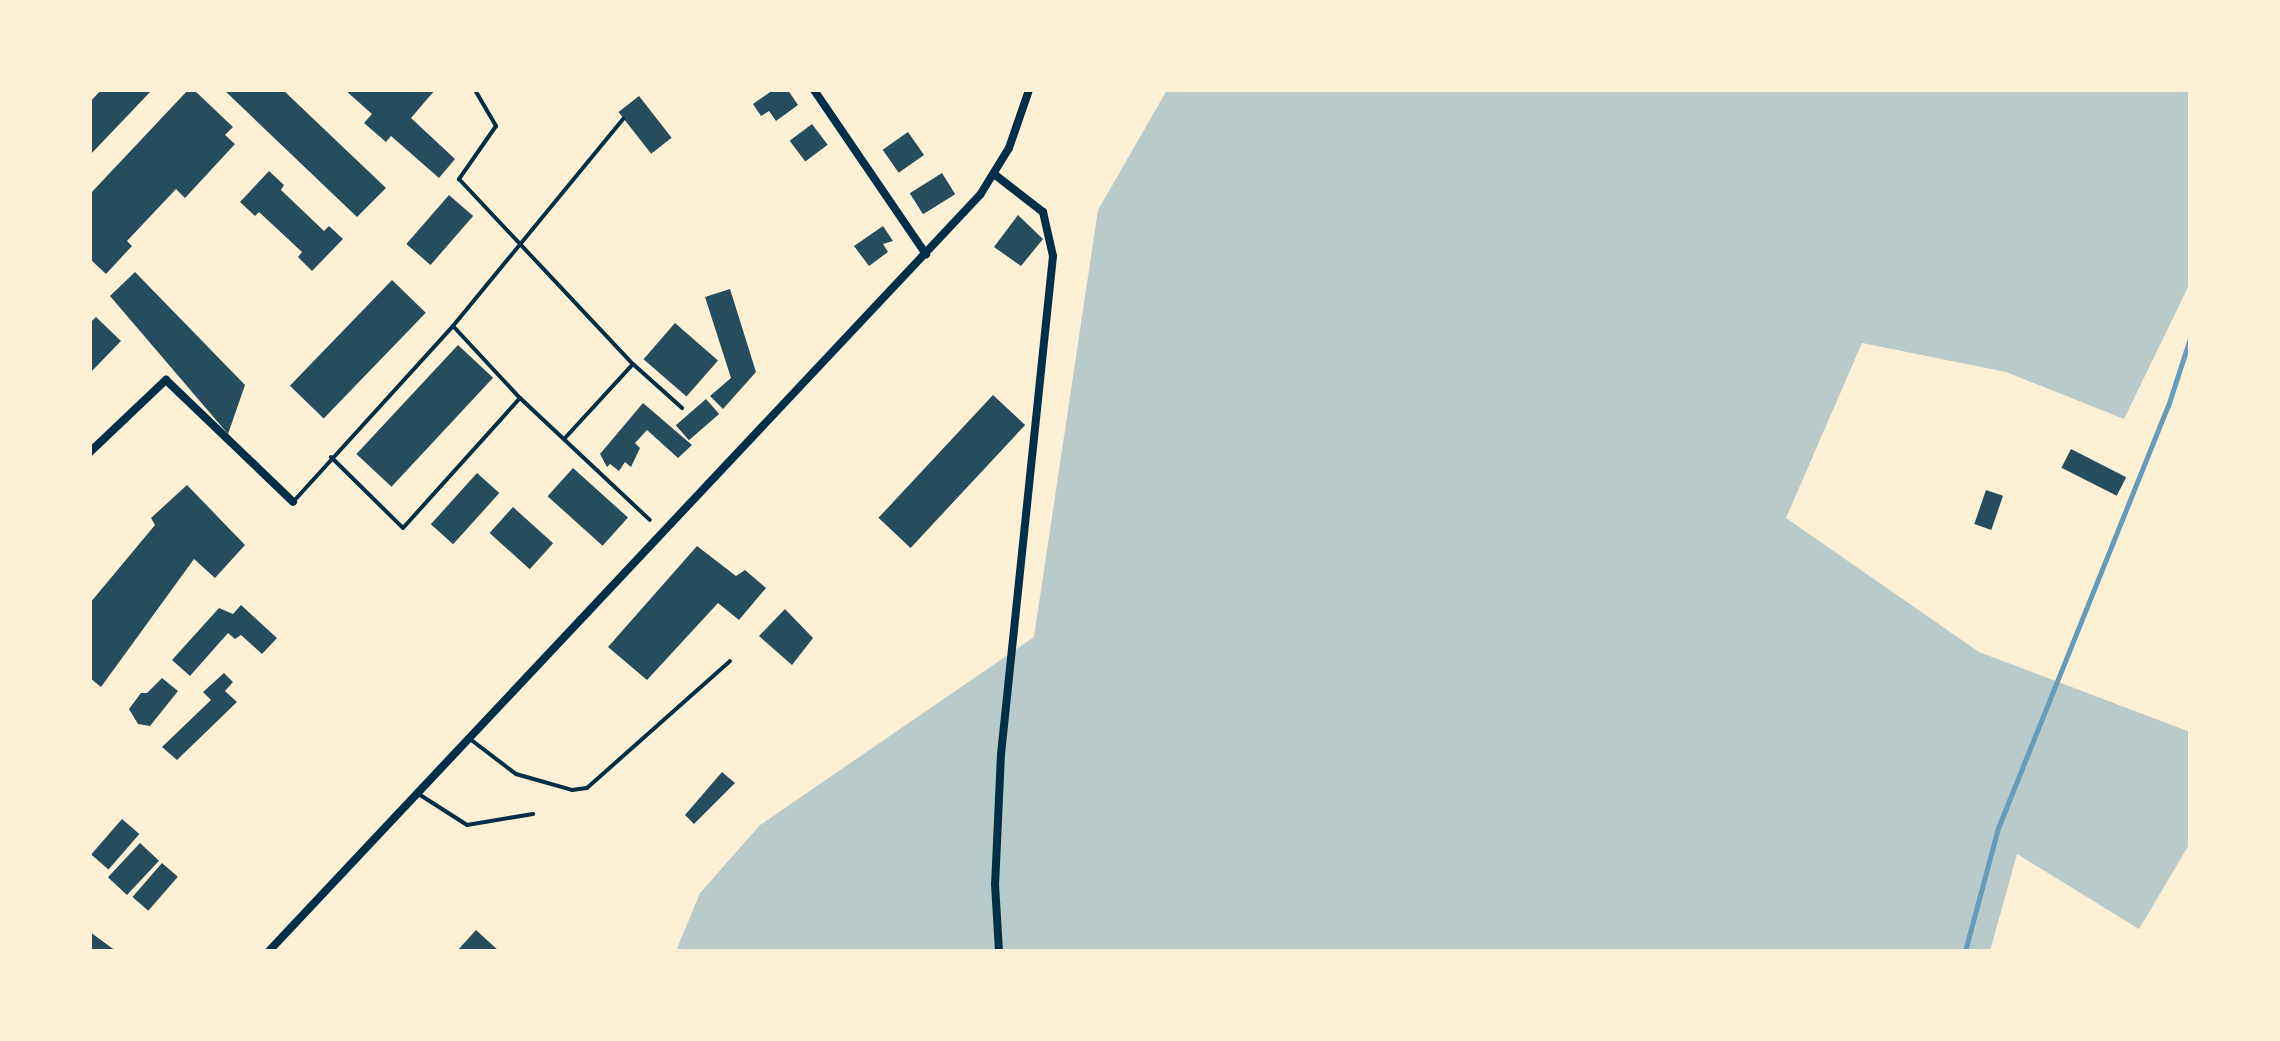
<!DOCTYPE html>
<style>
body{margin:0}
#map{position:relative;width:2280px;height:1041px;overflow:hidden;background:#fdf0d5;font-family:"Exo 2",sans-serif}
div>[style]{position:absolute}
.green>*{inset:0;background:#b9caca}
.stream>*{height:5px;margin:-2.5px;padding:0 2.5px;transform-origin:2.5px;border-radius:2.5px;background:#669bbc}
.building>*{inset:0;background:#264d5e;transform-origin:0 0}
.service>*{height:4px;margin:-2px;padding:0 2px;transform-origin:2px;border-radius:2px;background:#003049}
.minor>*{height:8px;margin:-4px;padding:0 4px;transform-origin:4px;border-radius:4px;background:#003049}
span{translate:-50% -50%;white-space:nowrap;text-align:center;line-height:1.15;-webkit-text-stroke:9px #fdf0d5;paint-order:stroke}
.frame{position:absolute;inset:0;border:92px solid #fdf0d5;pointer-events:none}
</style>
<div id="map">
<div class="green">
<div style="clip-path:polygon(1167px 90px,2190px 90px,2190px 283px,2124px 419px,2006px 372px,1862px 343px,1786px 518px,1979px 652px,2190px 732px,2190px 843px,2139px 929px,2017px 854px,1990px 951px,676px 951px,700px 893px,760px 825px,1034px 637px,1098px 210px)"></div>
</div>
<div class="stream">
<div style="left:1965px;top:951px;width:127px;rotate:-75deg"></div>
<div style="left:1998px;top:828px;width:455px;rotate:-68.1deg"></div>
<div style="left:2168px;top:406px;width:71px;rotate:-72.1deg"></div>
</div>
<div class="building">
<div style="clip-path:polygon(101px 90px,152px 90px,90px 155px,90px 102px)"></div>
<div style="clip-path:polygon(188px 90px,194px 90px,233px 127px,225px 135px,235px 144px,185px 198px,176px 189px,127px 241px,132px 246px,106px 274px,90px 259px,90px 194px)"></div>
<div style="clip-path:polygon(224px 90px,283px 90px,386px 188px,357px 217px)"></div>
<div style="clip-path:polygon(345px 90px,435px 90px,411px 118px,455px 159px,439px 178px,391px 136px,386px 142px,364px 123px,372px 114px)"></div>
<div style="clip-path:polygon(773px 90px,788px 90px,798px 105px,776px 121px,769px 111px,761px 116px,753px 104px)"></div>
<div style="left:639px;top:96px;width:53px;height:26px;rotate:52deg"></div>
<div style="left:812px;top:124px;width:26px;height:28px;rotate:53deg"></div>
<div style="left:908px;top:132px;width:28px;height:31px;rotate:55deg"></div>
<div style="clip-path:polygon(269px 171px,284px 185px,281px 190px,324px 231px,329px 226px,343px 239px,312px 271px,298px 257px,302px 252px,259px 212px,255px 216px,240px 202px)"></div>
<div style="left:942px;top:173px;width:25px;height:38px;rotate:58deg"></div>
<div style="left:449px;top:195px;width:32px;height:65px;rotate:41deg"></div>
<div style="clip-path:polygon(1018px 215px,1043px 239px,1021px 266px,994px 247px)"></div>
<div style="clip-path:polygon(883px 226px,893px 241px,883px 244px,888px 252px,869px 266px,854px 246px)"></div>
<div style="clip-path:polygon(135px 272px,245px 385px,228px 434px,110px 296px)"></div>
<div style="left:392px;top:280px;width:47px;height:147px;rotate:44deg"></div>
<div style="clip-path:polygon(730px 289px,756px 372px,723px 409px,710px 396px,731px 378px,705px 297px)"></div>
<div style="clip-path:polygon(96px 317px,121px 341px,90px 373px,90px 323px)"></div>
<div style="left:675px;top:323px;width:57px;height:48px;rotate:41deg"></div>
<div style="left:458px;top:345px;width:48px;height:149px;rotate:43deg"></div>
<div style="left:993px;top:395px;width:44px;height:168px;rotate:43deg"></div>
<div style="left:706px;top:399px;width:20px;height:40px;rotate:49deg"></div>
<div style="clip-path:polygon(643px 403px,692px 445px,678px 458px,647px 430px,635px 443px,640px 448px,631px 467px,625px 462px,619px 471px,610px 464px,607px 467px,600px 454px)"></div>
<div style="left:2071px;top:449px;width:62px;height:21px;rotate:27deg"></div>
<div style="left:573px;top:468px;width:74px;height:38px;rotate:42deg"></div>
<div style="left:477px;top:473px;width:30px;height:69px;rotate:42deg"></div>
<div style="clip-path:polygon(187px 485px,245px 545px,215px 578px,194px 559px,101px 687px,90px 678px,90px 603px,155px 525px,151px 518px)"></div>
<div style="left:1986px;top:490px;width:18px;height:36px;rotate:19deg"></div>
<div style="left:513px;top:507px;width:54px;height:35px;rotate:42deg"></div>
<div style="clip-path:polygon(697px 546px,736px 576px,745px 570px,766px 588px,739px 620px,718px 603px,647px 680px,608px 647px)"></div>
<div style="clip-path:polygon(241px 605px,277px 638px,262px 654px,241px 635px,235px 639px,228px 633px,190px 676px,172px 660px,219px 608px,233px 614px)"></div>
<div style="clip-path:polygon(785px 609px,813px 638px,792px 665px,759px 636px)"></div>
<div style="clip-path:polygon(224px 673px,233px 682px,225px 691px,237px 702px,177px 760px,162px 747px,211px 700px,203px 692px)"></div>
<div style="clip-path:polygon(162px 678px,178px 691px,150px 726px,138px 724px,129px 709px,141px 693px,147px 693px)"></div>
<div style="clip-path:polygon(722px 772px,735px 783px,694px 824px,685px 815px)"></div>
<div style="left:122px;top:819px;width:23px;height:47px;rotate:41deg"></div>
<div style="left:140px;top:843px;width:26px;height:47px;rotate:43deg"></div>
<div style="left:162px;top:863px;width:21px;height:45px;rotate:41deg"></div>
<div style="clip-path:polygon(476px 930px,499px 951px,457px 951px)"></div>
<div style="clip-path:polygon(90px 932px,116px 951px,90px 951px)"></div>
</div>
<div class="service">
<div style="left:475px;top:90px;width:42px;rotate:59.7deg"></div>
<div style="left:496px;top:126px;width:65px;rotate:124.9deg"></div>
<div style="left:459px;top:179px;width:254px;rotate:46.8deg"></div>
<div style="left:633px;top:364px;width:66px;rotate:41.9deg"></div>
<div style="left:453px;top:326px;width:98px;rotate:47.1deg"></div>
<div style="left:520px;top:398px;width:178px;rotate:43.2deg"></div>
<div style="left:565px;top:438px;width:100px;rotate:-47.4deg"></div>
<div style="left:331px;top:457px;width:101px;rotate:44.6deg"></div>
<div style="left:403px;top:528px;width:175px;rotate:-48deg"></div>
<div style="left:293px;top:502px;width:238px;rotate:-47.7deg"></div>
<div style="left:453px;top:326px;width:268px;rotate:-50.6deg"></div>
<div style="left:470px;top:739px;width:58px;rotate:37.3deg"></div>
<div style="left:516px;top:774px;width:58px;rotate:15.9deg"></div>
<div style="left:572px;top:790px;width:15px;rotate:-8deg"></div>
<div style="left:587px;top:788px;width:191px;rotate:-41.6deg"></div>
<div style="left:417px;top:793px;width:59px;rotate:32.6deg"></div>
<div style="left:467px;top:825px;width:67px;rotate:-9.5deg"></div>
</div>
<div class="minor">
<div style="left:814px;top:90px;width:199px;rotate:55.7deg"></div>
<div style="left:994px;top:174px;width:62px;rotate:37.8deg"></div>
<div style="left:1043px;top:212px;width:45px;rotate:77.2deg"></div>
<div style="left:1053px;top:256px;width:501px;rotate:95.96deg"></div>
<div style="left:1001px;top:754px;width:130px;rotate:92.6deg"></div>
<div style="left:995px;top:884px;width:67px;rotate:86.6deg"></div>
<div style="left:90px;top:452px;width:105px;rotate:-43.5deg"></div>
<div style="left:166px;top:380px;width:176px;rotate:43.8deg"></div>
<div style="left:269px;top:951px;width:1038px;rotate:-46.76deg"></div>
<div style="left:980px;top:195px;width:55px;rotate:-58.3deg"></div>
<div style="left:1009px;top:148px;width:61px;rotate:-71deg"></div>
</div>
<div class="frame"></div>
</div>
